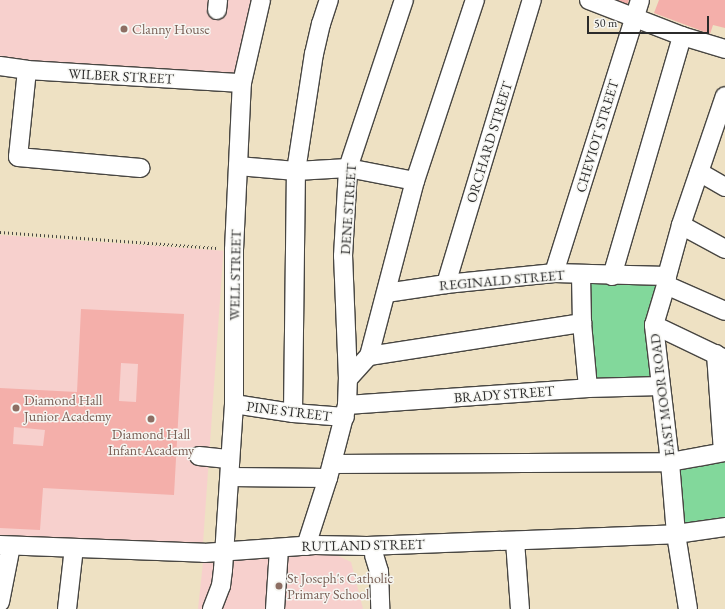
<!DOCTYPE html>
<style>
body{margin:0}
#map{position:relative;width:725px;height:609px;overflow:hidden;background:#eee1c3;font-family:"EB Garamond",serif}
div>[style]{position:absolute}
.built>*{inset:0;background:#f7d0cd;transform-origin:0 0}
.green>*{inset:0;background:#82d89b}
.building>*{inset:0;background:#f4afaa}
.path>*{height:2.5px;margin-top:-1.25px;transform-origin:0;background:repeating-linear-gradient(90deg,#484642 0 1px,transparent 0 4px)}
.roads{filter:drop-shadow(1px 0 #484642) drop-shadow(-1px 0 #484642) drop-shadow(0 1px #484642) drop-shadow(0 -1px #484642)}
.minor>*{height:18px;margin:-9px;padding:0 9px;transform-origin:9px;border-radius:9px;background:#fff}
.dots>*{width:11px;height:11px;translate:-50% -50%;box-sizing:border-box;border:2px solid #f6f6f2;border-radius:50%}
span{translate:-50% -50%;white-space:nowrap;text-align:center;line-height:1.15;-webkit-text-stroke:3px #f6f6f2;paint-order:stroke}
.education-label{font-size:14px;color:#785e54}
.left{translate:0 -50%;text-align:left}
.street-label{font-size:14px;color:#2b2b2b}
.scale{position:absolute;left:587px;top:16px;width:122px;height:18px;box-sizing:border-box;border:2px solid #2b2b2b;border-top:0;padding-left:5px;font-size:12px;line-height:14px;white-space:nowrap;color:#2b2b2b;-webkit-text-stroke:3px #f6f6f2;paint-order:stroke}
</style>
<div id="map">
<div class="built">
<div style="clip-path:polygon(0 0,258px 0,234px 74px,0 59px)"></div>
<div style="left:0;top:235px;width:224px;height:300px;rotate:4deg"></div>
<div style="clip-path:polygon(315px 545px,351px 562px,363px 609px,198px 609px,204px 553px)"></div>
</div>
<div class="green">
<div style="clip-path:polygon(581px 275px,667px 276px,661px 386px,588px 388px)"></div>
<div style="clip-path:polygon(725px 452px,725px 527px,676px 534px,670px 462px)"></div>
</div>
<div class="building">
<div style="clip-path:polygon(613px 0,629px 0,627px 5px)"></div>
<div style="clip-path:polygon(659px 0,725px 0,725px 28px,713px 25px,710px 34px,654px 13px)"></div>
<div style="clip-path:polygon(evenodd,81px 309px,184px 314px,174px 495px,43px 488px,40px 530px,0 528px,0 388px,77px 392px,81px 309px,121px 363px,138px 364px,136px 402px,119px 401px,121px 363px,81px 309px,14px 427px,45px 430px,43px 446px,13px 444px,14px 427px)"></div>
</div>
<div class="path">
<div style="left:0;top:232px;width:218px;rotate:4.2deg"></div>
</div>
<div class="roads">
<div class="minor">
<div style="left:589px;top:0;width:100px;rotate:21.2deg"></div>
<div style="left:682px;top:36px;width:45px;rotate:16.8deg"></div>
<div style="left:217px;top:10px;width:10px;rotate:-84deg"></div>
<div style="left:0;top:66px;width:27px;rotate:8deg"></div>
<div style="left:27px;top:70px;width:215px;rotate:3.5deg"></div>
<div style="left:27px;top:70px;width:87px;rotate:95.9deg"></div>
<div style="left:18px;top:157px;width:123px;rotate:5.1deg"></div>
<div style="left:238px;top:166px;width:58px;rotate:4.9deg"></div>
<div style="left:296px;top:171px;width:52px;rotate:-3.3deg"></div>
<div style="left:348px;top:168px;width:68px;rotate:11deg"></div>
<div style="left:699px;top:172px;width:30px;rotate:30deg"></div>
<div style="left:681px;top:225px;width:50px;rotate:28.6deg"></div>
<div style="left:554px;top:273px;width:286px;rotate:-72.5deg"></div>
<div style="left:581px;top:275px;width:48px;rotate:88.8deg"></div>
<div style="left:582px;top:323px;width:65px;rotate:84.7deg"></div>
<div style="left:612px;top:276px;width:250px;rotate:-73.7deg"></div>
<div style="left:446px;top:284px;width:297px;rotate:-73.2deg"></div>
<div style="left:666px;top:285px;width:64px;rotate:23.8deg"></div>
<div style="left:386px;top:293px;width:61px;rotate:-8.5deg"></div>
<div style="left:446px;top:284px;width:109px;rotate:-5.8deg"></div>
<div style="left:554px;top:273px;width:113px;rotate:1.5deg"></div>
<div style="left:654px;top:325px;width:79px;rotate:25.6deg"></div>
<div style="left:716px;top:354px;width:98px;rotate:85.9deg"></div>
<div style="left:369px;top:356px;width:216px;rotate:-8.8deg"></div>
<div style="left:348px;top:379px;width:31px;rotate:-48deg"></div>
<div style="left:369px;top:356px;width:181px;rotate:-75.3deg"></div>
<div style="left:415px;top:181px;width:191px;rotate:-71.7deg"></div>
<div style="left:234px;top:404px;width:60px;rotate:8.7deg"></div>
<div style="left:293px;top:413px;width:52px;rotate:4.4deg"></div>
<div style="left:347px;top:405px;width:242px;rotate:-4deg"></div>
<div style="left:588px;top:388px;width:73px;rotate:-1.6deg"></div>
<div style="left:293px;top:413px;width:242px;rotate:-89.3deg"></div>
<div style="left:296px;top:171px;width:118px;rotate:-81.3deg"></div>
<div style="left:314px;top:54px;width:31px;rotate:-77deg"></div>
<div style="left:321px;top:24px;width:25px;rotate:-72deg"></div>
<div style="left:199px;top:456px;width:31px;rotate:6deg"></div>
<div style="left:332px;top:464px;width:338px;rotate:-0.3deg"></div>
<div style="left:670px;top:462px;width:56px;rotate:-10.3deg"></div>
<div style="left:230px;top:477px;width:98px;rotate:0.6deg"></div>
<div style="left:515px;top:541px;width:68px;rotate:85.8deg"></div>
<div style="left:0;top:545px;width:204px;rotate:2.2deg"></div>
<div style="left:204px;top:553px;width:111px;rotate:-4.1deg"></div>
<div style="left:315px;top:545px;width:52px;rotate:1.1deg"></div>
<div style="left:367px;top:546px;width:309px;rotate:-2.2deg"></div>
<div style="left:676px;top:534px;width:49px;rotate:-8.1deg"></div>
<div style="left:306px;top:546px;width:71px;rotate:-72.1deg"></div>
<div style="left:328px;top:478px;width:75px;rotate:-75.4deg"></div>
<div style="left:347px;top:405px;width:26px;rotate:-88deg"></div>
<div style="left:348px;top:379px;width:123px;rotate:-92.3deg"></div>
<div style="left:343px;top:256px;width:88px;rotate:-86.7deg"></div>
<div style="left:348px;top:168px;width:177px;rotate:-71.6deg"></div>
<div style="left:374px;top:555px;width:17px;rotate:73deg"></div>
<div style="left:379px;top:571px;width:38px;rotate:88deg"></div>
<div style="left:0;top:602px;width:57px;rotate:-78.9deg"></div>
<div style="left:67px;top:609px;width:61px;rotate:-83.5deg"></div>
<div style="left:212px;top:609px;width:25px;rotate:-69deg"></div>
<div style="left:221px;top:586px;width:16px;rotate:-83deg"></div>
<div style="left:223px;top:570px;width:166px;rotate:-86.2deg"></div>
<div style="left:234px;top:404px;width:154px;rotate:-90deg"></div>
<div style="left:234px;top:250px;width:167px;rotate:-87.3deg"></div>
<div style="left:242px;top:83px;width:85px;rotate:-77.1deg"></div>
<div style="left:275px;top:609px;width:61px;rotate:-86.2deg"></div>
<div style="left:688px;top:609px;width:76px;rotate:-99.1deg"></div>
<div style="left:676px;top:534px;width:72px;rotate:-94.8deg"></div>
<div style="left:670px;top:462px;width:138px;rotate:-96.7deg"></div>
<div style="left:654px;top:325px;width:42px;rotate:-73.3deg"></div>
<div style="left:666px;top:285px;width:9px;rotate:-84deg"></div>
<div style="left:667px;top:276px;width:53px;rotate:-74.6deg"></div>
<div style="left:681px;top:225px;width:136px;rotate:-71.2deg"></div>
</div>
</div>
<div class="dots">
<div style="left:124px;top:29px;background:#8d6e63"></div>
<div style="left:16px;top:408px;background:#8d6e63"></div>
<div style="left:151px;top:419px;background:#8d6e63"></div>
<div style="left:279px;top:586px;background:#8d6e63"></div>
</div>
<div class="education-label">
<span class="left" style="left:132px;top:29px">Clanny House</span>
<span class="left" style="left:24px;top:408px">Diamond Hall<br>Junior Academy</span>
<span style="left:151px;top:442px">Diamond Hall<br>Infant Academy</span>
<span class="left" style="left:287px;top:586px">St Joseph's Catholic<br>Primary School</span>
</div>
<div class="street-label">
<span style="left:121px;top:76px;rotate:3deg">WILBER STREET</span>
<span style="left:597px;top:136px;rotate:-73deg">CHEVIOT STREET</span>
<span style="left:489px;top:142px;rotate:-73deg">ORCHARD STREET</span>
<span style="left:348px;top:209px;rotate:-86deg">DENE STREET</span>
<span style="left:235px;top:275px;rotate:-89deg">WELL STREET</span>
<span style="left:502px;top:280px;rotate:-5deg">REGINALD STREET</span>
<span style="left:504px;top:394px;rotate:-4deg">BRADY STREET</span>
<span style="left:662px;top:395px;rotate:-97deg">EAST MOOR ROAD</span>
<span style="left:289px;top:411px;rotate:7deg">PINE STREET</span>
<span style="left:363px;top:545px;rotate:-1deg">RUTLAND STREET</span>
</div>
<div class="scale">50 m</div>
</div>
